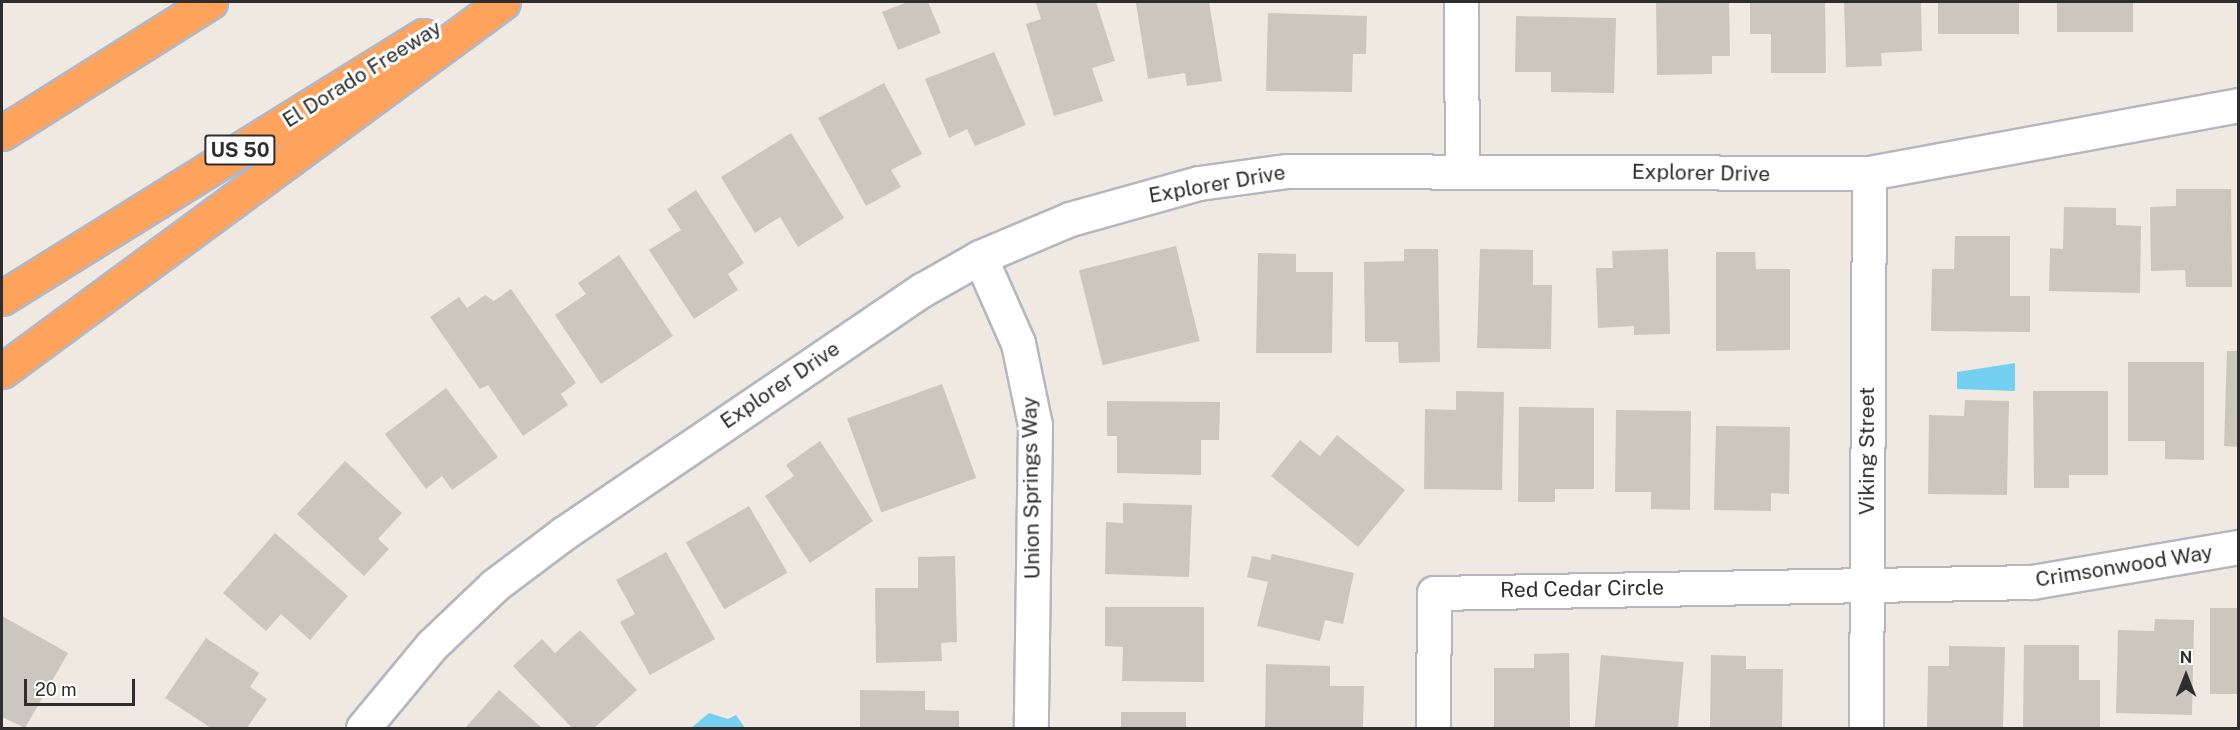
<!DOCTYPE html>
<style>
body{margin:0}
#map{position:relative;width:2240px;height:730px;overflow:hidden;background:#efe9e1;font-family:"Public Sans",sans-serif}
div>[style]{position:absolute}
.water>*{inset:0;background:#75cff0}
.building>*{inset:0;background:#cbc7bf;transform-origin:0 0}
.roads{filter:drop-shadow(2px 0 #b4b7c1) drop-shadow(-2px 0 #b4b7c1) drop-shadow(0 2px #b4b7c1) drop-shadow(0 -2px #b4b7c1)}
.minor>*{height:33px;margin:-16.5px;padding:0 16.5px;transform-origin:16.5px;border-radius:16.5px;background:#fff}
.highway>*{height:33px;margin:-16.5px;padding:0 16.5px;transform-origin:16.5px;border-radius:16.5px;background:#ffa35c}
span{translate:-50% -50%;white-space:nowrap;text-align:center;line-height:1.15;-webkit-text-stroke:6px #fff;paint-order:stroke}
.shield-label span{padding:2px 4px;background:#fff;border:2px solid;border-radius:4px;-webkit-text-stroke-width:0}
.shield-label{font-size:20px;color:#2e2e2e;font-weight:700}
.street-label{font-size:21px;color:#2e2e2e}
.frame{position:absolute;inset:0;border:3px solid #2e2e2e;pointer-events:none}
.north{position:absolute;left:2156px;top:646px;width:60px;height:60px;-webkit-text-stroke:4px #fff;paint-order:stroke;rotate:0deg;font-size:16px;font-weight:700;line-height:24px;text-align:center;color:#2e2e2e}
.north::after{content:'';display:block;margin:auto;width:21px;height:27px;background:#2e2e2e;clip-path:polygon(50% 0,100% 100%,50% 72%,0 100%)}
.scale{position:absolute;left:24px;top:679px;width:111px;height:27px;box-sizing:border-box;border:3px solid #2e2e2e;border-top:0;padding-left:8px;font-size:18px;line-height:21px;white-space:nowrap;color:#2e2e2e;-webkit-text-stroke:4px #fff;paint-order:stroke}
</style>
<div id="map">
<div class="water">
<div style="clip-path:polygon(2015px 363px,2015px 391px,1957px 389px,1957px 372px)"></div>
<div style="clip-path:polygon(709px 713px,728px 719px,736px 715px,745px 728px,691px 728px)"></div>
</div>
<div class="building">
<div style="clip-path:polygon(907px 2px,928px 2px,941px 33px,898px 50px,882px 12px)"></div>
<div style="clip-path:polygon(1096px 2px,1115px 61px,1092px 68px,1103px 101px,1054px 116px,1026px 24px,1041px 19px,1036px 3px)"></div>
<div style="clip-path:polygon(1146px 2px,1209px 2px,1222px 81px,1187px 86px,1185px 73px,1148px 79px,1136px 3px)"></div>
<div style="clip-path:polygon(1656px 2px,1729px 2px,1730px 56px,1712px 56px,1712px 74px,1657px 75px)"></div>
<div style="clip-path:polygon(1750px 2px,1825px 2px,1826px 73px,1771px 73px,1771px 34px,1750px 34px)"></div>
<div style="clip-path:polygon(1844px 2px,1921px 2px,1922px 51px,1881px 53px,1882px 66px,1846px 67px)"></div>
<div style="left:1938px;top:2px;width:81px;height:32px"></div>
<div style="left:2057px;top:2px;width:76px;height:30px"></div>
<div style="clip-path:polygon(1268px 13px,1367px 16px,1366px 54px,1353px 54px,1352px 92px,1266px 91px)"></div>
<div style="clip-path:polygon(1516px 16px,1616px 18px,1614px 93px,1551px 92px,1551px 72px,1515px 72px)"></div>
<div style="clip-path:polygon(994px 52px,1026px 125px,975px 146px,967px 129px,949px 138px,925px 79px)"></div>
<div style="clip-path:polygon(884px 83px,922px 154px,891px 170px,901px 187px,866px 206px,818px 118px)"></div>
<div style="clip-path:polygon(791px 133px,844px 218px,798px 247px,780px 217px,755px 233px,721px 177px)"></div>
<div style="clip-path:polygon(2176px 189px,2231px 189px,2232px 287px,2186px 287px,2185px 270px,2151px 271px,2150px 207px,2176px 206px)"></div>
<div style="clip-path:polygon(696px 190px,744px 263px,728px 274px,738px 290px,694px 319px,649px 250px,681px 230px,667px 209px)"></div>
<div style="clip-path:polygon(2064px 207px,2116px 208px,2116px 225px,2141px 226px,2140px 293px,2049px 291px,2050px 248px,2063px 249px)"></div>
<div style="clip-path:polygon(1955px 236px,2010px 236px,2010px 296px,2030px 296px,2030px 332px,1931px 331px,1932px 269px,1954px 269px)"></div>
<div style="left:1176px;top:246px;width:98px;height:100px;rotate:76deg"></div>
<div style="clip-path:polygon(1404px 249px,1438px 249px,1440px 362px,1399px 363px,1398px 342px,1365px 342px,1364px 262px,1404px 261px)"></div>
<div style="clip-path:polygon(1480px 249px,1533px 250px,1533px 285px,1552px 285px,1551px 349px,1477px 348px)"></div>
<div style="clip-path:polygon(1668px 249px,1670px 334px,1634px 335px,1634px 326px,1598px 328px,1596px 268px,1613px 268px,1612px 251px)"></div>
<div style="clip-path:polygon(1716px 252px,1755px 252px,1756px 269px,1790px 269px,1790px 350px,1716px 351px)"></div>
<div style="clip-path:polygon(1258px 253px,1296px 254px,1296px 272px,1333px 272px,1332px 353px,1256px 353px)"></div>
<div style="clip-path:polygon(619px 255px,673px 336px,601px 384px,555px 315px,586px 294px,578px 283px)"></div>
<div style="clip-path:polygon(511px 289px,576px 383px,561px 394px,568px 405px,523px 436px,488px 385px,480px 389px,430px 317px,459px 297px,467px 308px,485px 295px,494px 301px)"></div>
<div style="clip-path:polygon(2227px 351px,2238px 351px,2238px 447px,2224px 446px)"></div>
<div style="clip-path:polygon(2128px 362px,2204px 362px,2204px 460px,2165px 459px,2165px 441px,2128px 441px)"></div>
<div style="left:942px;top:384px;width:100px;height:101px;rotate:70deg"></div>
<div style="clip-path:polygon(446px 388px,498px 457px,452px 490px,442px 476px,426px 489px,385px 434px)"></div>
<div style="clip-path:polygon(1456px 391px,1504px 392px,1502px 490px,1424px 489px,1425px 409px,1456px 410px)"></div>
<div style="clip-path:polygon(2033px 391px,2108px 391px,2108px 475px,2069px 475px,2069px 488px,2034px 488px)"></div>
<div style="clip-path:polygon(1965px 400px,2009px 401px,2007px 495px,1928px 494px,1929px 415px,1964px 416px)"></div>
<div style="clip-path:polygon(1107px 401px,1220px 402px,1219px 440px,1201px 440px,1201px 475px,1117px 473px,1117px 436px,1107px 436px)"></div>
<div style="clip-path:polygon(1519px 407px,1594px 408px,1594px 489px,1555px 489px,1555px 502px,1518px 502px)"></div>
<div style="clip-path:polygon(1616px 410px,1691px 411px,1690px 510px,1651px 509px,1651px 492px,1615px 492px)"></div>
<div style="clip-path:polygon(1716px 426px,1790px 427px,1789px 494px,1771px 493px,1771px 511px,1714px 510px)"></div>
<div style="clip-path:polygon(1337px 435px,1405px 490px,1358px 547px,1271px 476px,1300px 440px,1320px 456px)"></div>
<div style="clip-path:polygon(820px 441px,873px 521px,810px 563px,765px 496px,794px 476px,786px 465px)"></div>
<div style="clip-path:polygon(345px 461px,402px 513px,378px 539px,389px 549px,364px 576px,297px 514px)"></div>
<div style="clip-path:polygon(1123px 503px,1192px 505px,1189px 577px,1105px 574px,1106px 522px,1123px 523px)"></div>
<div style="left:749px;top:506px;width:77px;height:73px;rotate:60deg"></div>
<div style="clip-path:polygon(275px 533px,348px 596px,310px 640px,281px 614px,266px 631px,223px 593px)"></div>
<div style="clip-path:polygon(666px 552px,715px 639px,650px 675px,620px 622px,635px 614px,616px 580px)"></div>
<div style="clip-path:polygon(1272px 554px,1354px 573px,1343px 624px,1325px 620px,1320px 641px,1257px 626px,1268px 582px,1247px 577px,1252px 556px,1270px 560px)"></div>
<div style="clip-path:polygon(955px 556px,957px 642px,941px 643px,942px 661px,876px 663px,875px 588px,918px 588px,918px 557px)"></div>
<div style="clip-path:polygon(1105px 607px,1204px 607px,1204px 682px,1122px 681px,1123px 647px,1105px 646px)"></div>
<div style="left:2238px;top:608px;width:86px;height:28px;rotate:90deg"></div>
<div style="clip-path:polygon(2px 616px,68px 653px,25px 728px,2px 717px)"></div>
<div style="clip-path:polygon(2155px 619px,2194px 620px,2192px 715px,2116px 713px,2118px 630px,2154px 631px)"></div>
<div style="clip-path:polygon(580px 630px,637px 690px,594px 728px,572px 728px,513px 666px,542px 639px,555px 653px)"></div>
<div style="clip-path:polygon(206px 638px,259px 673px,250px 687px,267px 699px,247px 728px,211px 728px,165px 698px)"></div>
<div style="clip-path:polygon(2024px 645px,2079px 645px,2079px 680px,2100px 680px,2100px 728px,2023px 728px)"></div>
<div style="clip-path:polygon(1949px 646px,2005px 647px,2003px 728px,1927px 728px,1928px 666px,1949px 666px)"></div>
<div style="clip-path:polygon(1569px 653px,1570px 728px,1494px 728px,1494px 668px,1534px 668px,1534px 654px)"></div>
<div style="left:1601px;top:655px;width:83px;height:73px;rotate:5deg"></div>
<div style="clip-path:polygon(1711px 655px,1746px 656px,1746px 669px,1783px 669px,1782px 728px,1710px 728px)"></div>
<div style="clip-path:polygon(1266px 664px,1330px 666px,1330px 686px,1364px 686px,1363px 728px,1265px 728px)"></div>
<div style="clip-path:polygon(499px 690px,542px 728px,465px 728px)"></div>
<div style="clip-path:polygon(860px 690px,925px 691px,925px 710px,959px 711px,959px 728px,860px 728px)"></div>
<div style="left:1186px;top:712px;width:16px;height:65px;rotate:90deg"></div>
</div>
<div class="roads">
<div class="minor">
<div style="left:1461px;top:2px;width:168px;rotate:89.7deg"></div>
<div style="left:980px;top:257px;width:94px;rotate:66.2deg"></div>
<div style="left:1018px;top:343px;width:84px;rotate:78.3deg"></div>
<div style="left:1035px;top:425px;width:303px;rotate:90.8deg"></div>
<div style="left:363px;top:728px;width:108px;rotate:-50.3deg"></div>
<div style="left:432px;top:645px;width:87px;rotate:-43.6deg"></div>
<div style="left:495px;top:585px;width:86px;rotate:-37deg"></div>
<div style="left:564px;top:533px;width:433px;rotate:-34.2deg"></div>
<div style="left:922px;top:290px;width:67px;rotate:-29.6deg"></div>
<div style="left:980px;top:257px;width:98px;rotate:-22.9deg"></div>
<div style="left:1070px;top:219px;width:134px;rotate:-15.6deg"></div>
<div style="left:1199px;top:183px;width:89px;rotate:-7.8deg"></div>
<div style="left:1287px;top:171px;width:582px;rotate:0.2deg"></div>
<div style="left:1869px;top:173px;width:375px;rotate:-10.4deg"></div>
<div style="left:1433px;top:728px;width:135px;rotate:-89.6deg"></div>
<div style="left:1434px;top:593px;width:598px;rotate:-1.05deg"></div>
<div style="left:2032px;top:582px;width:209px;rotate:-9.6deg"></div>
<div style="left:1866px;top:728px;width:555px;rotate:-89.69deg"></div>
</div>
<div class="highway">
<div style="left:2px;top:133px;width:246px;rotate:-32.2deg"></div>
<div style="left:2px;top:298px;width:496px;rotate:-31.9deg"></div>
<div style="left:2px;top:371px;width:622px;rotate:-36.37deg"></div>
</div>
</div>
<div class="shield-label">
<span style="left:240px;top:150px">US 50</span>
</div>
<div class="street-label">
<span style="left:362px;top:74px;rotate:-32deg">El Dorado Freeway</span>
<span style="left:1701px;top:173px;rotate:1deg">Explorer Drive</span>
<span style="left:1217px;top:184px;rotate:-10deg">Explorer Drive</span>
<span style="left:780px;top:385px;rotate:-34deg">Explorer Drive</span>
<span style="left:1867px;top:451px;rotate:-90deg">Viking Street</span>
<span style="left:1031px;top:488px;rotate:-91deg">Union Springs Way</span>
<span style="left:2124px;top:566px;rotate:-9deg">Crimsonwood Way</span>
<span style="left:1582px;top:589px;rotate:-1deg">Red Cedar Circle</span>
</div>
<div class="frame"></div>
<div class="north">N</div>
<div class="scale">20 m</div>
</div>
